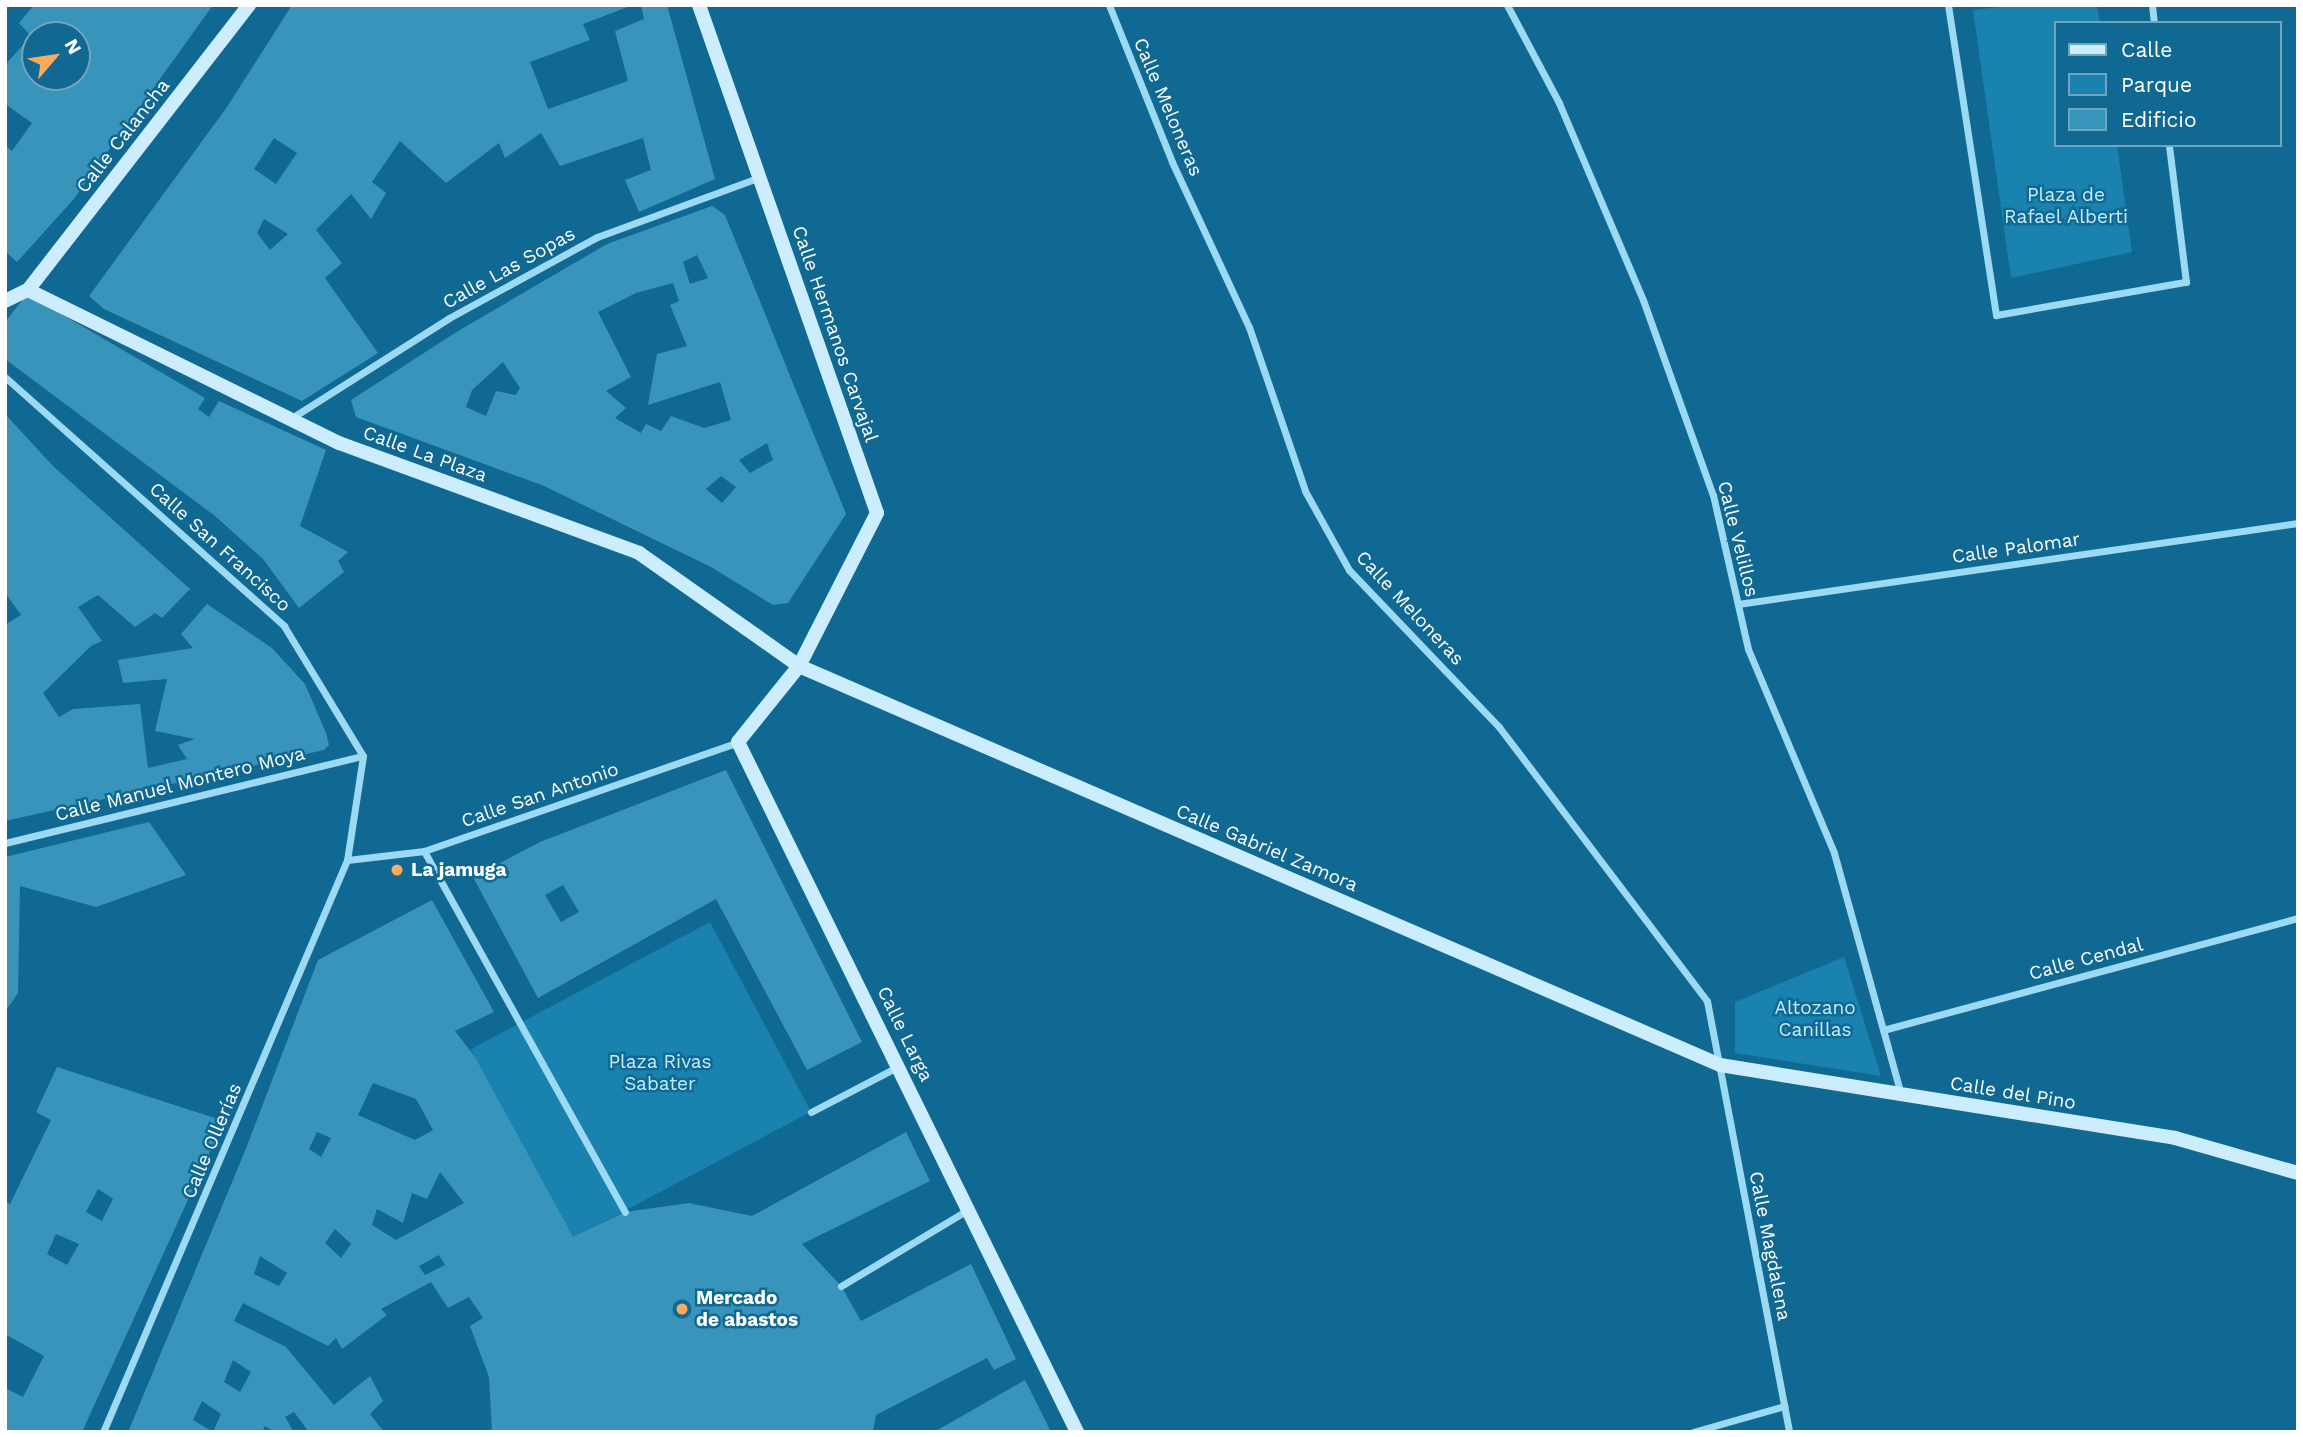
<!DOCTYPE html>
<meta charset="utf-8">
<style>
body{margin:0}
#map{position:relative;width:2303px;height:1437px;overflow:hidden;background:#106992;font-family:"Work Sans",sans-serif}
div>[style]{position:absolute}
.green>*{inset:0;background:#1a82af;transform-origin:0 0}
.building>*{inset:0;background:#3894bb}
.street>*{height:7px;margin:-3.5px;padding:0 3.5px;transform-origin:3.5px;border-radius:3.5px;background:#9cd9f3}
.secondary>*{height:14px;margin:-7px;padding:0 7px;transform-origin:7px;border-radius:7px;background:#cbedfd}
.dots>*{width:19px;height:19px;translate:-50% -50%;box-sizing:border-box;border:4px solid #106992;border-radius:50%}
span{translate:-50% -50%;white-space:nowrap;text-align:center;line-height:1.15;-webkit-text-stroke:5px #106992;paint-order:stroke}
.street-label{font-size:19px;color:#fff}
.park-label{font-size:19px;color:#c3ecfe}
.poi-label{font-size:19px;color:#fff;font-weight:700}
.left{translate:0 -50%;text-align:left}
.frame{position:absolute;inset:0;border:7px solid #fff;pointer-events:none}
.legend{position:absolute;left:2054px;top:21px;width:228px;height:126px;box-sizing:border-box;background:#106992;border:2px solid #70a5be;margin:0;padding:9px 12px;list-style:none;font-size:21px;color:#fff}
.legend li{display:flex;align-items:center;gap:14px;height:35px}
.legend b{width:35px;border:2px solid #70a5be}
.north{position:absolute;left:21px;top:21px;width:70px;height:70px;box-sizing:border-box;background:#106992;border:2px solid #70a5be;border-radius:50%;rotate:61deg;font-size:19px;font-weight:700;line-height:28px;text-align:center;color:#fff}
.north::after{content:'';display:block;margin:auto;width:24px;height:32px;background:#ffa95e;clip-path:polygon(50% 0,100% 100%,50% 72%,0 100%)}
</style>
<div id="map">
<div class="green">
<div style="clip-path:polygon(2016px 5px,2097px 5px,2100px 23px,2056px 23px,2056px 145px,2117px 145px,2132px 252px,2011px 278px,1973px 10px)"></div>
<div style="left:710px;top:922px;width:215px;height:271px;rotate:62deg"></div>
<div style="clip-path:polygon(1844px 957px,1881px 1076px,1735px 1053px,1735px 1002px)"></div>
</div>
<div class="building">
<div style="clip-path:polygon(evenodd,34px 5px,213px 5px,73px 200px,17px 262px,5px 251px,5px 145px,12px 151px,32px 123px,5px 104px,5px 65px,31px 36px,19px 23px,34px 5px,35px 35px,77px 35px,77px 77px,35px 77px,35px 35px)"></div>
<div style="clip-path:polygon(evenodd,292px 5px,633px 5px,583px 24px,590px 40px,530px 62px,548px 109px,628px 81px,615px 31px,644px 19px,641px 5px,667px 5px,715px 179px,639px 212px,625px 180px,651px 170px,643px 138px,560px 166px,541px 133px,505px 158px,499px 143px,446px 183px,400px 141px,372px 182px,386px 193px,371px 219px,351px 194px,316px 230px,342px 263px,325px 278px,378px 353px,302px 401px,104px 309px,89px 296px,227px 107px,292px 5px,274px 138px,297px 153px,276px 184px,254px 169px,274px 138px,292px 5px,264px 219px,288px 234px,270px 250px,257px 233px,264px 219px)"></div>
<div style="clip-path:polygon(evenodd,712px 206px,725px 215px,846px 514px,788px 603px,773px 605px,711px 567px,544px 486px,356px 417px,351px 400px,458px 331px,607px 244px,712px 206px,697px 255px,708px 278px,690px 284px,683px 262px,697px 255px,712px 206px,673px 283px,679px 301px,670px 305px,687px 346px,657px 354px,648px 405px,720px 382px,731px 420px,704px 428px,671px 416px,661px 431px,646px 424px,641px 433px,615px 418px,626px 408px,606px 391px,631px 377px,598px 312px,636px 293px,673px 283px,712px 206px,503px 362px,520px 388px,516px 395px,496px 391px,486px 416px,466px 407px,472px 390px,503px 362px,712px 206px,767px 443px,773px 460px,750px 473px,739px 460px,767px 443px,712px 206px,721px 476px,736px 487px,722px 503px,706px 489px,721px 476px)"></div>
<div style="clip-path:polygon(27px 294px,205px 398px,198px 409px,209px 417px,219px 401px,326px 450px,300px 526px,348px 552px,338px 561px,344px 572px,299px 608px,263px 559px,215px 516px,5px 359px,5px 322px)"></div>
<div style="clip-path:polygon(5px 414px,53px 466px,190px 589px,162px 618px,155px 613px,135px 627px,98px 595px,78px 607px,102px 641px,91px 646px,43px 693px,59px 717px,73px 709px,140px 704px,148px 768px,187px 759px,178px 745px,195px 739px,155px 731px,167px 679px,123px 683px,118px 660px,193px 648px,181px 634px,207px 604px,272px 648px,305px 684px,326px 733px,329px 745px,324px 750px,5px 821px,5px 625px,21px 615px,5px 593px)"></div>
<div style="clip-path:polygon(evenodd,726px 770px,862px 1042px,807px 1070px,716px 899px,538px 998px,473px 877px,540px 842px,726px 770px,563px 885px,579px 912px,561px 922px,545px 895px,563px 885px)"></div>
<div style="clip-path:polygon(149px 822px,186px 875px,96px 907px,20px 886px,18px 993px,5px 1012px,5px 857px)"></div>
<div style="clip-path:polygon(evenodd,432px 900px,494px 1012px,455px 1031px,475px 1057px,573px 1237px,625px 1212px,689px 1203px,752px 1216px,906px 1132px,930px 1181px,802px 1244px,841px 1286px,861px 1321px,971px 1264px,1016px 1359px,994px 1370px,987px 1358px,876px 1415px,873px 1432px,492px 1432px,489px 1377px,470px 1326px,483px 1318px,469px 1297px,448px 1308px,431px 1282px,381px 1309px,387px 1315px,342px 1349px,336px 1338px,328px 1346px,243px 1303px,234px 1321px,286px 1347px,334px 1405px,370px 1376px,383px 1401px,370px 1414px,384px 1432px,309px 1432px,294px 1412px,285px 1417px,294px 1432px,274px 1432px,265px 1426px,262px 1432px,128px 1432px,245px 1151px,318px 960px,432px 900px,373px 1083px,416px 1099px,433px 1130px,415px 1140px,358px 1115px,373px 1083px,432px 900px,317px 1132px,331px 1138px,321px 1157px,309px 1149px,317px 1132px,432px 900px,440px 1172px,464px 1203px,396px 1240px,372px 1225px,377px 1209px,403px 1223px,412px 1193px,427px 1199px,440px 1172px,432px 900px,335px 1229px,351px 1244px,341px 1258px,325px 1243px,335px 1229px,432px 900px,439px 1255px,445px 1265px,425px 1275px,419px 1266px,439px 1255px,432px 900px,260px 1256px,287px 1273px,279px 1286px,254px 1274px,260px 1256px,432px 900px,233px 1360px,251px 1372px,240px 1392px,224px 1382px,233px 1360px,432px 900px,202px 1401px,221px 1414px,213px 1432px,193px 1420px,202px 1401px)"></div>
<div style="clip-path:polygon(evenodd,57px 1067px,224px 1121px,82px 1432px,5px 1432px,5px 1388px,23px 1397px,44px 1356px,5px 1334px,5px 1201px,10px 1204px,51px 1120px,36px 1112px,57px 1067px,98px 1189px,113px 1199px,102px 1221px,86px 1212px,98px 1189px,57px 1067px,56px 1234px,79px 1244px,67px 1265px,47px 1254px,56px 1234px)"></div>
<div style="clip-path:polygon(1025px 1380px,1051px 1432px,934px 1432px)"></div>
</div>
<div class="street">
<div style="left:1109px;top:5px;width:169px;rotate:68.1deg"></div>
<div style="left:1172px;top:162px;width:182px;rotate:65deg"></div>
<div style="left:1249px;top:327px;width:173px;rotate:71.1deg"></div>
<div style="left:1305px;top:491px;width:90px;rotate:60.9deg"></div>
<div style="left:1349px;top:570px;width:217px;rotate:46.3deg"></div>
<div style="left:1499px;top:727px;width:344px;rotate:52.8deg"></div>
<div style="left:1707px;top:1001px;width:439px;rotate:79.2deg"></div>
<div style="left:1507px;top:5px;width:111px;rotate:62deg"></div>
<div style="left:1559px;top:103px;width:214px;rotate:66.9deg"></div>
<div style="left:1643px;top:300px;width:207px;rotate:70.3deg"></div>
<div style="left:1713px;top:495px;width:158px;rotate:77.2deg"></div>
<div style="left:1748px;top:649px;width:221px;rotate:67.1deg"></div>
<div style="left:1834px;top:853px;width:250px;rotate:74.5deg"></div>
<div style="left:1948px;top:5px;width:314px;rotate:81.2deg"></div>
<div style="left:1996px;top:315px;width:193px;rotate:-9.9deg"></div>
<div style="left:2186px;top:282px;width:138px;rotate:-97.1deg"></div>
<div style="left:2152px;top:5px;width:18px;rotate:84deg"></div>
<div style="left:5px;top:377px;width:374px;rotate:41.7deg"></div>
<div style="left:284px;top:626px;width:152px;rotate:58.7deg"></div>
<div style="left:363px;top:756px;width:105px;rotate:98.7deg"></div>
<div style="left:347px;top:860px;width:622px;rotate:113.1deg"></div>
<div style="left:290px;top:419px;width:188px;rotate:-32.4deg"></div>
<div style="left:449px;top:318px;width:169px;rotate:-28.7deg"></div>
<div style="left:597px;top:237px;width:174px;rotate:-20.2deg"></div>
<div style="left:1738px;top:604px;width:566px;rotate:-8.23deg"></div>
<div style="left:5px;top:843px;width:368px;rotate:-13.7deg"></div>
<div style="left:424px;top:851px;width:413px;rotate:60.9deg"></div>
<div style="left:347px;top:860px;width:78px;rotate:-6.7deg"></div>
<div style="left:424px;top:851px;width:332px;rotate:-19.1deg"></div>
<div style="left:1883px;top:1030px;width:430px;rotate:-15.1deg"></div>
<div style="left:811px;top:1112px;width:97px;rotate:-27.6deg"></div>
<div style="left:841px;top:1286px;width:149px;rotate:-31deg"></div>
<div style="left:1693px;top:1432px;width:95px;rotate:-15.9deg"></div>
</div>
<div class="secondary">
<div style="left:699px;top:5px;width:538px;rotate:70.69deg"></div>
<div style="left:877px;top:513px;width:172px;rotate:117deg"></div>
<div style="left:799px;top:666px;width:97px;rotate:128.8deg"></div>
<div style="left:738px;top:742px;width:769px;rotate:63.83deg"></div>
<div style="left:28px;top:290px;width:347px;rotate:26.2deg"></div>
<div style="left:339px;top:443px;width:320px;rotate:20.1deg"></div>
<div style="left:639px;top:553px;width:196px;rotate:35.2deg"></div>
<div style="left:799px;top:666px;width:1004px;rotate:23.42deg"></div>
<div style="left:1720px;top:1065px;width:461px;rotate:9.1deg"></div>
<div style="left:2175px;top:1138px;width:128px;rotate:15.9deg"></div>
<div style="left:5px;top:301px;width:25px;rotate:-26deg"></div>
<div style="left:28px;top:290px;width:361px;rotate:-52.2deg"></div>
</div>
<div class="dots">
<div style="left:397px;top:870px;background:#ffa95e"></div>
<div style="left:682px;top:1309px;background:#ffa95e"></div>
</div>
<div class="street-label">
<span style="left:1168px;top:107px;rotate:67deg">Calle Meloneras</span>
<span style="left:123px;top:136px;rotate:-52deg">Calle Calancha</span>
<span style="left:509px;top:268px;rotate:-29deg">Calle Las Sopas</span>
<span style="left:835px;top:334px;rotate:71deg">Calle Hermanos Carvajal</span>
<span style="left:425px;top:454px;rotate:20deg">Calle La Plaza</span>
<span style="left:1738px;top:539px;rotate:76deg">Calle Velillos</span>
<span style="left:220px;top:547px;rotate:42deg">Calle San Francisco</span>
<span style="left:2016px;top:548px;rotate:-8deg">Calle Palomar</span>
<span style="left:1410px;top:608px;rotate:47deg">Calle Meloneras</span>
<span style="left:180px;top:784px;rotate:-14deg">Calle Manuel Montero Moya</span>
<span style="left:540px;top:795px;rotate:-19deg">Calle San Antonio</span>
<span style="left:1267px;top:848px;rotate:23deg">Calle Gabriel Zamora</span>
<span style="left:2086px;top:959px;rotate:-15deg">Calle Cendal</span>
<span style="left:905px;top:1034px;rotate:64deg">Calle Larga</span>
<span style="left:2013px;top:1093px;rotate:9deg">Calle del Pino</span>
<span style="left:212px;top:1141px;rotate:-67deg">Calle Ollerías</span>
<span style="left:1770px;top:1246px;rotate:79deg">Calle Magdalena</span>
</div>
<div class="park-label">
<span style="left:2066px;top:206px">Plaza de<br>Rafael Alberti</span>
<span style="left:1815px;top:1019px">Altozano<br>Canillas</span>
<span style="left:660px;top:1073px">Plaza Rivas<br>Sabater</span>
</div>
<div class="poi-label">
<span class="left" style="left:411px;top:870px">La jamuga</span>
<span class="left" style="left:696px;top:1309px">Mercado<br>de abastos</span>
</div>
<div class="frame"></div>
<ul class="legend">
<li><b style="height:9px;background:#cbedfd"></b>Calle</li>
<li><b style="height:19px;background:#1a82af"></b>Parque</li>
<li><b style="height:19px;background:#3894bb"></b>Edificio</li>
</ul>
<div class="north">N</div>
</div>
